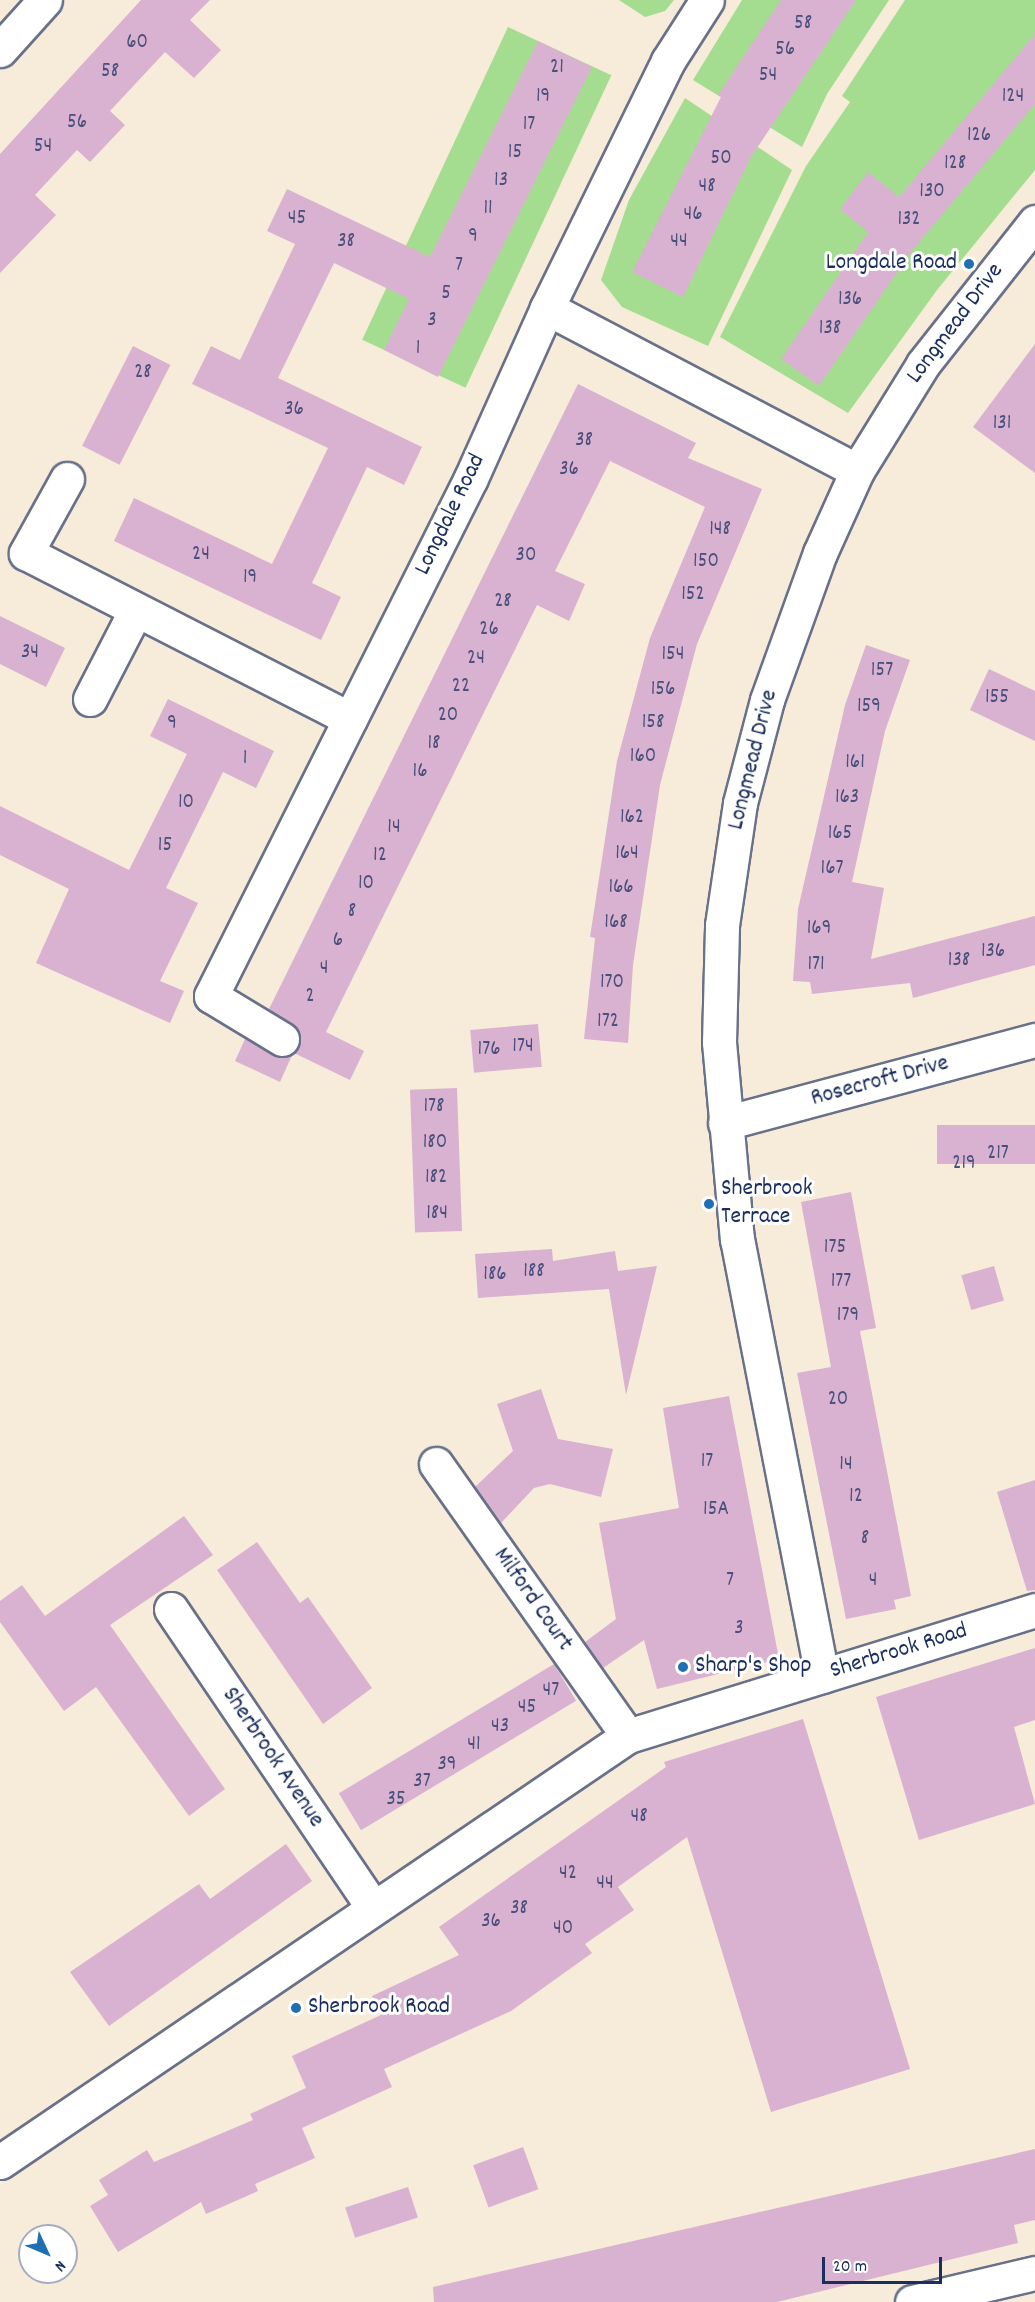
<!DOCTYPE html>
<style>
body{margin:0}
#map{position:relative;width:1035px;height:2302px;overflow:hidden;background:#f7ebd9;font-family:Dekko,sans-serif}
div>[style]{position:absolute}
.green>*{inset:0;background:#a4dd8f;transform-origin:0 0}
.building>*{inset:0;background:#d9b2d1;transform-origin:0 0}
.roads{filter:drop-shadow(2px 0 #687189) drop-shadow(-2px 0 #687189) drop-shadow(0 2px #687189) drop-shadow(0 -2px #687189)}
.minor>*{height:33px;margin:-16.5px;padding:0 16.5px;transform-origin:16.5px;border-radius:16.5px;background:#fff}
.dots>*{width:16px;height:16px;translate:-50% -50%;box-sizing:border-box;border:3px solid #fff;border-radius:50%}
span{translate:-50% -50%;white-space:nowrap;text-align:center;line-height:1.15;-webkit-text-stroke:6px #fff;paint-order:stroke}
.number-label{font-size:21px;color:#4a507b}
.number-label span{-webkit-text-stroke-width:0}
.poi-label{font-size:24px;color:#1b2f5e}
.right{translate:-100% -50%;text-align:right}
.left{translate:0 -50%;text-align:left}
.street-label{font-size:24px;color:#1b2f5e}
.north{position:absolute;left:18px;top:2224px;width:60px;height:60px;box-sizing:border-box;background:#fff;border:2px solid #a4acbf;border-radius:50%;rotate:134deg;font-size:16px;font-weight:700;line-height:24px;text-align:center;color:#1b2f5e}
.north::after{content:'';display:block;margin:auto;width:21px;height:27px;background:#1f6fb2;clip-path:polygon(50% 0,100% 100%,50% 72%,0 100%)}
.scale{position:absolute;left:822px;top:2257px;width:120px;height:27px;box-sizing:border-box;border:3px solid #1b2f5e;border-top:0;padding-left:8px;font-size:18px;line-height:21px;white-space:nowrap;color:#1b2f5e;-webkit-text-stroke:4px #fff;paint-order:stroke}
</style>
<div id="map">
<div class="green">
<div style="clip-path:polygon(619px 0,674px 0,665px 11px,645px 17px)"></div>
<div style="clip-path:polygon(742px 0,889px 0,827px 94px,802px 147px,693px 80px)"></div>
<div style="clip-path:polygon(905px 0,1035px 0,1035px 170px,937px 290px,848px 413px,720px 337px,806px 166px,850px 102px,842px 96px)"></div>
<div style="left:508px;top:27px;width:114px;height:345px;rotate:25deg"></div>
<div style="clip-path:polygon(685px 98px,792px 170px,708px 346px,622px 307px,601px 280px,629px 200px)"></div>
</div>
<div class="building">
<div style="clip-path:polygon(141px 0,210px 0,190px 20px,221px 50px,194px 78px,165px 52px,110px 111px,125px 125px,90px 162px,77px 150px,35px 195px,56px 215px,0 273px,0 154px)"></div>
<div style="clip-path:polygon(781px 0,856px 0,751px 157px,683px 297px,632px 272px,721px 97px,718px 95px)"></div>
<div style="clip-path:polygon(1035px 34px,1035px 104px,911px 252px,819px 386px,781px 359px,868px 232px,840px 209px,868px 172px,899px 197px)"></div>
<div style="clip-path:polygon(538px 41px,592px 67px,438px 377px,384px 350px,409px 299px,334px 263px,278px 378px,422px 447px,404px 485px,367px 467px,312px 583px,341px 597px,321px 640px,114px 541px,134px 498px,272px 564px,328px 448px,192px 384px,211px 346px,240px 360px,295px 244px,267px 231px,287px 189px,430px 257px)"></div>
<div style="clip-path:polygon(1035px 344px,1035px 473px,973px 427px)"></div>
<div style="left:133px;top:346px;width:42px;height:112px;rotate:27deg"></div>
<div style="clip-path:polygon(578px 384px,696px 443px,688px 458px,762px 489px,697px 644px,660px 785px,633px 965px,628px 1043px,584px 1039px,595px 938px,590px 937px,617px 761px,650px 638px,705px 507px,610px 461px,555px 571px,585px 584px,569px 621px,537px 605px,326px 1032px,364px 1051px,350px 1080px,294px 1053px,301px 1040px,298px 1029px,269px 1009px)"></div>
<div style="clip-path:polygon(0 616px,65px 648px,46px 687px,0 664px)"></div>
<div style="clip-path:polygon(866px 645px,910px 660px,885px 731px,852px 882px,884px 888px,871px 959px,1035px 916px,1035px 965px,913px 998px,910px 983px,812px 994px,810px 982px,793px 981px,798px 909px,845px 705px)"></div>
<div style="clip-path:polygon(989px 669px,1035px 691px,1035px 741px,970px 710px)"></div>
<div style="clip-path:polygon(168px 699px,274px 751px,256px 788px,223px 772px,166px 888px,198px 903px,160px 981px,184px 991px,170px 1023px,36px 963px,69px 889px,0 855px,0 806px,129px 870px,187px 754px,150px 736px)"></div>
<div style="left:538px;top:1024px;width:43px;height:68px;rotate:85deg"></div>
<div style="clip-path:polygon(245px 1039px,273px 1055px,293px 1053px,280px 1082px,235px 1061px)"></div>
<div style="left:457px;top:1088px;width:143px;height:47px;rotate:88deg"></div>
<div style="left:1035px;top:1125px;width:39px;height:98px;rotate:90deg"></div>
<div style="clip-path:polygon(851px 1192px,876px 1328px,860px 1331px,911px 1596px,894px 1600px,896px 1609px,846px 1619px,797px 1373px,831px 1367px,801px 1202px)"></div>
<div style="clip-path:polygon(552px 1249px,553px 1261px,615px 1251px,618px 1271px,657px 1266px,626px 1395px,609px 1289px,478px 1298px,475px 1254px)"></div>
<div style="left:994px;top:1266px;width:36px;height:34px;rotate:74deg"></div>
<div style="clip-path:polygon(541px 1389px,558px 1439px,613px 1449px,601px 1497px,550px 1484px,534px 1488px,501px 1523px,475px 1487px,513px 1451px,497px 1404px)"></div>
<div style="clip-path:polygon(729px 1396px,779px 1659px,657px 1689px,644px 1640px,603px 1668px,585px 1642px,616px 1619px,599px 1523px,679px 1508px,663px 1408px)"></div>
<div style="clip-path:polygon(1035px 1480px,1035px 1590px,1027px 1591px,997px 1492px)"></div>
<div style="clip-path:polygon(184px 1516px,213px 1555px,110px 1625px,225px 1789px,189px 1816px,96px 1687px,64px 1711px,0 1622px,0 1601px,22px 1585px,45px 1616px)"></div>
<div style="clip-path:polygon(257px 1542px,300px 1603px,308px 1597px,372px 1688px,323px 1724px,217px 1570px)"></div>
<div style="clip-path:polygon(1035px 1648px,1035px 1720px,1014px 1727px,1035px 1804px,919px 1840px,876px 1697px)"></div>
<div style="left:554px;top:1664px;width:43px;height:251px;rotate:59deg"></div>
<div style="clip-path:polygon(803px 1719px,910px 2069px,771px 2112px,687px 1837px,618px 1887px,634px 1910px,585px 1944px,592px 1953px,511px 2011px,384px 2069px,392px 2087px,302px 2128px,315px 2158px,255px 2184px,258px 2191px,206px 2214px,201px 2202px,118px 2252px,90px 2206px,108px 2195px,99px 2180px,147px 2150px,154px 2162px,253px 2120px,250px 2114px,306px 2088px,292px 2056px,381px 2015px,372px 1996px,459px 1955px,439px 1927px,666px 1767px,664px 1762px)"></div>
<div style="clip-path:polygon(286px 1844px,312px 1881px,109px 2026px,70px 1972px,199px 1884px,210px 1899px)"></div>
<div style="left:523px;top:2147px;width:45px;height:53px;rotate:70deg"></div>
<div style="clip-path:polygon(1035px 2149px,1035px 2220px,1014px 2225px,1018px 2243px,777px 2302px,434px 2302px,433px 2287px)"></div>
<div style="left:408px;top:2187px;width:32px;height:66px;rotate:72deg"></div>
</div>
<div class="roads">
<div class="minor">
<div style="left:0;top:50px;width:67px;rotate:-48deg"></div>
<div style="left:547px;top:308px;width:350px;rotate:27.7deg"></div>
<div style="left:67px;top:479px;width:85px;rotate:119deg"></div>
<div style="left:26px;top:553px;width:364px;rotate:27.1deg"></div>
<div style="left:90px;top:699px;width:100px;rotate:-62.7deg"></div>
<div style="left:282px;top:1039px;width:83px;rotate:-148.8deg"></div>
<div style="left:211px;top:996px;width:580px;rotate:-63.35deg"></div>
<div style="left:471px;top:478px;width:186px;rotate:-65.9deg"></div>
<div style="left:547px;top:308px;width:275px;rotate:-63.9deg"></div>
<div style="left:668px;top:61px;width:72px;rotate:-57.4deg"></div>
<div style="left:725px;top:1123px;width:321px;rotate:-15deg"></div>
<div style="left:436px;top:1464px;width:333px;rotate:54.8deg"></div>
<div style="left:171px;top:1609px;width:359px;rotate:55.9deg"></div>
<div style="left:822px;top:1676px;width:444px;rotate:-101deg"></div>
<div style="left:737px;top:1240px;width:199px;rotate:-95.2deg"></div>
<div style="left:719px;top:1042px;width:117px;rotate:-88.5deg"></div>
<div style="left:722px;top:925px;width:123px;rotate:-81.6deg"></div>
<div style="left:740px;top:803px;width:106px;rotate:-75.3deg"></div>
<div style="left:767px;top:700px;width:156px;rotate:-70.2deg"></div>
<div style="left:820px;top:553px;width:90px;rotate:-65.7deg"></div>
<div style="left:857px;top:471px;width:126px;rotate:-58.3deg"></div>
<div style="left:923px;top:364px;width:181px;rotate:-51.7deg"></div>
<div style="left:0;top:2162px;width:759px;rotate:-34.15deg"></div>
<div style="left:628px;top:1736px;width:426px;rotate:-17.2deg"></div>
<div style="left:912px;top:2302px;width:126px;rotate:-13.3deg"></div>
</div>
</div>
<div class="dots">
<div style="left:969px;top:264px;background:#1f6fb2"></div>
<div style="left:709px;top:1204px;background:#1f6fb2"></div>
<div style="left:683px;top:1667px;background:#1f6fb2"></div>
<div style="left:296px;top:2008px;background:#1f6fb2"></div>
</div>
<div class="number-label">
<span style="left:803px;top:24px">58</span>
<span style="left:137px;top:43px">60</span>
<span style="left:785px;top:50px">56</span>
<span style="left:557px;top:68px">21</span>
<span style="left:110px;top:72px">58</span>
<span style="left:768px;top:76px">54</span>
<span style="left:543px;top:97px">19</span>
<span style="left:1013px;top:97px">124</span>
<span style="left:77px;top:123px">56</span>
<span style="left:529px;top:125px">17</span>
<span style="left:979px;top:136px">126</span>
<span style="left:43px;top:147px">54</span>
<span style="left:515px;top:153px">15</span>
<span style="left:721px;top:159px">50</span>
<span style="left:955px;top:164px">128</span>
<span style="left:501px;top:181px">13</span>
<span style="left:707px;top:187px">48</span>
<span style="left:932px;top:192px">130</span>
<span style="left:488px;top:209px">11</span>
<span style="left:693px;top:215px">46</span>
<span style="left:297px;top:219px">45</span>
<span style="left:909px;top:220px">132</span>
<span style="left:473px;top:237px">9</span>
<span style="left:346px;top:242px">38</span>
<span style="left:679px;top:242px">44</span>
<span style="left:459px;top:266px">7</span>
<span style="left:446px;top:294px">5</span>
<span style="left:850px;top:300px">136</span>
<span style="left:432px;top:321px">3</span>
<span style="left:830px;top:329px">138</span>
<span style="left:418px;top:349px">1</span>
<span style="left:143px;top:373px">28</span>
<span style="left:294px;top:410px">36</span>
<span style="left:1002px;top:424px">131</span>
<span style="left:584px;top:441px">38</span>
<span style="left:569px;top:470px">36</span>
<span style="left:720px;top:530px">148</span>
<span style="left:201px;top:555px">24</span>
<span style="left:526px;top:556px">30</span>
<span style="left:706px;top:562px">150</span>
<span style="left:250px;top:578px">19</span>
<span style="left:693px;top:595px">152</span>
<span style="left:503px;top:602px">28</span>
<span style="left:489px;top:630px">26</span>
<span style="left:30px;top:653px">34</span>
<span style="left:673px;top:655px">154</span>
<span style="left:476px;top:659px">24</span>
<span style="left:882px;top:671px">157</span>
<span style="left:461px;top:687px">22</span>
<span style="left:663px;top:690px">156</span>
<span style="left:997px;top:698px">155</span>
<span style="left:869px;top:707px">159</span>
<span style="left:448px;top:716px">20</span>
<span style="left:653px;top:723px">158</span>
<span style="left:172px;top:724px">9</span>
<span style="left:434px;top:744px">18</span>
<span style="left:643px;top:757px">160</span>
<span style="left:245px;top:759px">1</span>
<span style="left:855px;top:763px">161</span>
<span style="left:420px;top:772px">16</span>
<span style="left:847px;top:798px">163</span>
<span style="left:186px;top:803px">10</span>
<span style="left:632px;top:818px">162</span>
<span style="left:394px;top:828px">14</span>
<span style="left:840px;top:834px">165</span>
<span style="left:165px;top:846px">15</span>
<span style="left:627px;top:854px">164</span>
<span style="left:380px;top:856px">12</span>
<span style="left:832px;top:869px">167</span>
<span style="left:366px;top:884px">10</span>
<span style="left:621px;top:888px">166</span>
<span style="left:352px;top:912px">8</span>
<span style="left:616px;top:923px">168</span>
<span style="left:819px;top:929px">169</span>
<span style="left:338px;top:941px">6</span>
<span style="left:993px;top:952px">136</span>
<span style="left:959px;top:961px">138</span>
<span style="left:816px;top:965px">171</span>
<span style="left:324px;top:969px">4</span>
<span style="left:612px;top:983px">170</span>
<span style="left:310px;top:997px">2</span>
<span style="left:608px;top:1022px">172</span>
<span style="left:523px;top:1047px">174</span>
<span style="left:489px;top:1050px">176</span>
<span style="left:434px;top:1107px">178</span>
<span style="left:435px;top:1143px">180</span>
<span style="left:998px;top:1154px">217</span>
<span style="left:964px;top:1164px">219</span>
<span style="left:436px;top:1178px">182</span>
<span style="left:437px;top:1214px">184</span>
<span style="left:835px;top:1248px">175</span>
<span style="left:534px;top:1272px">188</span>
<span style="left:495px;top:1275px">186</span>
<span style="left:841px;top:1282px">177</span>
<span style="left:848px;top:1316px">179</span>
<span style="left:838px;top:1400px">20</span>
<span style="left:707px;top:1462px">17</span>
<span style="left:846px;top:1465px">14</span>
<span style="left:856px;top:1497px">12</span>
<span style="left:716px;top:1510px">15A</span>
<span style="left:865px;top:1539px">8</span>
<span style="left:730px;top:1581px">7</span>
<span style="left:873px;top:1581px">4</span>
<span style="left:739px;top:1629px">3</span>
<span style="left:551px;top:1691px">47</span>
<span style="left:527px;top:1708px">45</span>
<span style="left:500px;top:1727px">43</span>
<span style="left:474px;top:1745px">41</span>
<span style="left:447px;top:1765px">39</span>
<span style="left:422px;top:1782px">37</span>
<span style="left:396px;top:1800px">35</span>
<span style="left:639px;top:1817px">48</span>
<span style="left:568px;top:1874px">42</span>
<span style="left:605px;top:1884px">44</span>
<span style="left:519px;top:1909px">38</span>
<span style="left:491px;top:1922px">36</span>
<span style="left:563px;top:1929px">40</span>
</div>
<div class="poi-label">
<span class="right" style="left:957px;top:264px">Longdale Road</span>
<span class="left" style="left:721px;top:1204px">Sherbrook<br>Terrace</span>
<span class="left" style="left:695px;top:1667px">Sharp's Shop</span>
<span class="left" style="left:308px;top:2008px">Sherbrook Road</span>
</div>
<div class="street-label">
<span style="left:956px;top:324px;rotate:-53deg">Longmead Drive</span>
<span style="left:451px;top:515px;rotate:-64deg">Longdale Road</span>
<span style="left:754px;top:760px;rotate:-76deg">Longmead Drive</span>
<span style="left:880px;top:1082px;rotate:-15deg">Rosecroft Drive</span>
<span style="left:532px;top:1600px;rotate:55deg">Milford Court</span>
<span style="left:899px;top:1652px;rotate:-17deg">Sherbrook Road</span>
<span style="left:272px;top:1758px;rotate:56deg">Sherbrook Avenue</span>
</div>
<div class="north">N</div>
<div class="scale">20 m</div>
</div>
